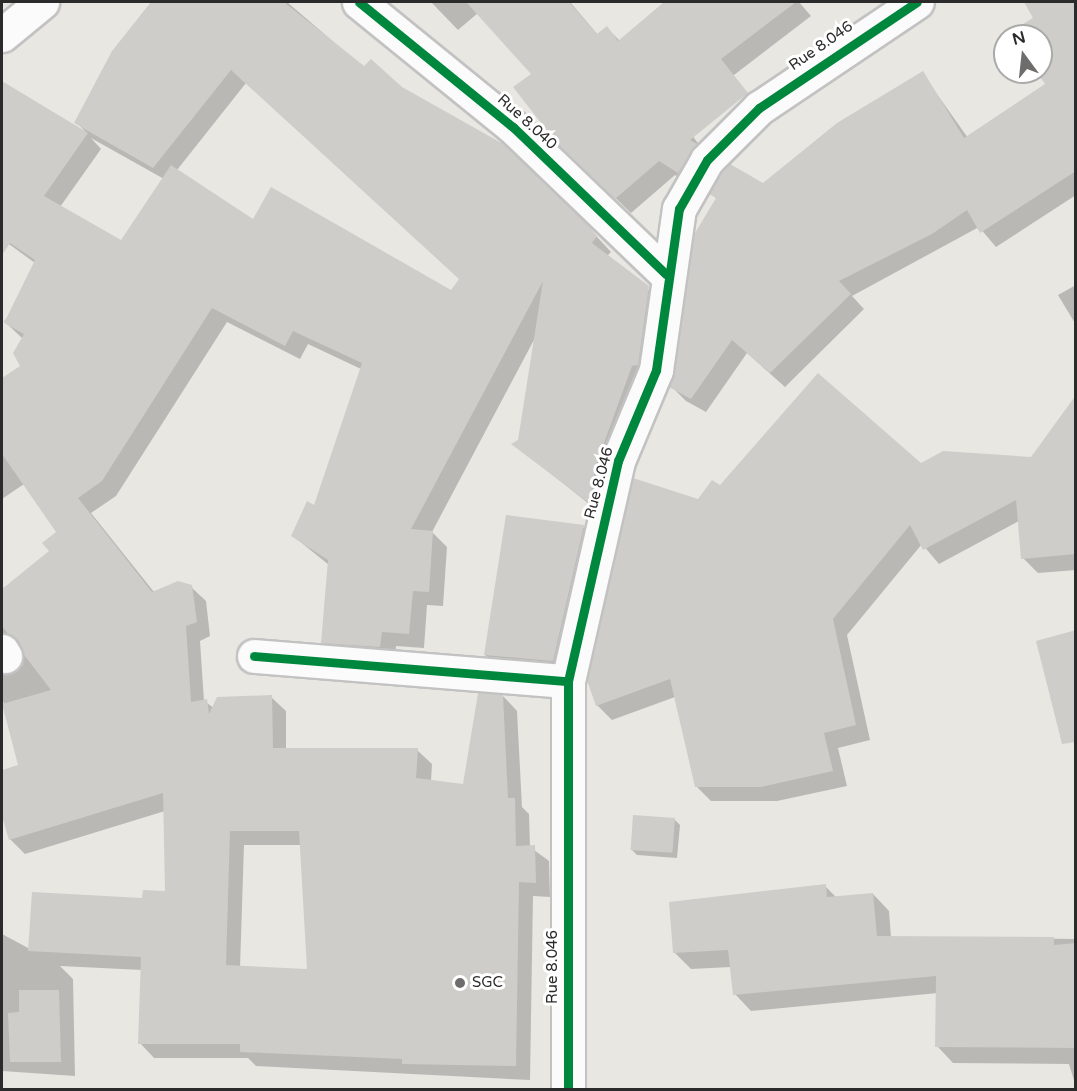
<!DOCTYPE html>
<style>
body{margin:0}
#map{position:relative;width:1077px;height:1091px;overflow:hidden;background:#e9e7e2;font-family:"Varela Round",sans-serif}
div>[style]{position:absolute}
.shadow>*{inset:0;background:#0003}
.building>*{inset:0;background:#cecdc9;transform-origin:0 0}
.roads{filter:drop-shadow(2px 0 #c3c2c2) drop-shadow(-2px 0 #c3c2c2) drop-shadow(0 2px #c3c2c2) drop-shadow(0 -2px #c3c2c2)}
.minor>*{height:33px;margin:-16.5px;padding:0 16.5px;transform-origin:16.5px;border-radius:16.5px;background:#fcfbfb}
.cycleway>*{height:9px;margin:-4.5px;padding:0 4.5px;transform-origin:4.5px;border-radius:4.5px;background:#00873e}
.dots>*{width:16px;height:16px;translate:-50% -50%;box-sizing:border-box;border:3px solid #fff;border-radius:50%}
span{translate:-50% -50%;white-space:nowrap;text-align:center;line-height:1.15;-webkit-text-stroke:6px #fff;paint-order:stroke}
.street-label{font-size:15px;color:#2b2b2b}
.poi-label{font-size:15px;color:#2b2b2b}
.left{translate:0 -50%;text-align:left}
.frame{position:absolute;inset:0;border:3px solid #2b2b2b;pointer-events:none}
.north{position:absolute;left:993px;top:24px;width:60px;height:60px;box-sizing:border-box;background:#fff;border:2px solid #aaa;border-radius:50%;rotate:345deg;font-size:16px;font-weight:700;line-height:24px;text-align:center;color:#2b2b2b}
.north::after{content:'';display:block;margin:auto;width:21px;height:27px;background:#6e6d6b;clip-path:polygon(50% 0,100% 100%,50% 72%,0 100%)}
</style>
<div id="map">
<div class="shadow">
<div style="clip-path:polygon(evenodd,159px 2px,287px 2px,364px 68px,586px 225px,611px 252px,607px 256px,663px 302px,604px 516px,514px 444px,519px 441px,535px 338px,432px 532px,447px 547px,443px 606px,427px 605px,424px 648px,396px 646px,395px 661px,338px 657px,323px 642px,329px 565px,293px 536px,315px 507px,361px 369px,308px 344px,300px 359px,227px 322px,116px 496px,91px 513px,154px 592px,191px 587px,206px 601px,210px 636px,200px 641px,204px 701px,214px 708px,271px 697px,286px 711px,286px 750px,417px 750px,432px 764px,431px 781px,465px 785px,503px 696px,517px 711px,522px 807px,529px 814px,530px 847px,549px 861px,550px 897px,533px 896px,530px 1080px,256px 1066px,248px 1058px,154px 1058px,140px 1043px,142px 970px,60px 966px,73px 979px,75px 1076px,2px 1071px,2px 934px,30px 949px,167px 892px,165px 811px,25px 854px,10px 839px,2px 811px,2px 771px,20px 766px,2px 697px,2px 675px,23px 665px,23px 646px,2px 659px,2px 591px,51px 552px,58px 532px,24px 484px,2px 499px,2px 380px,22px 367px,23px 339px,4px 321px,45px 285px,35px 263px,2px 239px,2px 91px,6px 85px,86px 132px,76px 122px,113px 51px,159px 2px,246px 83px,460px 279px,451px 292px,254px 221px,177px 170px,246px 83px,159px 2px,91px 138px,164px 179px,122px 242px,60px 207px,101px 149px,91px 138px,159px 2px,244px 845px,302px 845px,309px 971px,240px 968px,244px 845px)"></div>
<div style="clip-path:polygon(431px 2px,570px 2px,598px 35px,607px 28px,622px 43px,710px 159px,693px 187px,675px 175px,631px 213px,573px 157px,533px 74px,478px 13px,458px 30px)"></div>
<div style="clip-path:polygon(691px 2px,799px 2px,811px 16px,721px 85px,675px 14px)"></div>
<div style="clip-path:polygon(1045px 2px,1076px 2px,1076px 195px,996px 247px,979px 227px,852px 296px,864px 309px,785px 387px,747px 353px,706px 412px,686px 401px,671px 386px,717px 199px,711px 193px,764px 185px,922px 73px,968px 138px,1047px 85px,1041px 36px,1018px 36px,1035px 18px,1031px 10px)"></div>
<div style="clip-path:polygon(1076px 285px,1076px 325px,1058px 295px)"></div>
<div style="clip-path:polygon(1076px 427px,1076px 570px,1038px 573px,1023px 558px,1019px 521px,939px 564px,922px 544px,847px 635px,870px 740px,838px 748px,847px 786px,777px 801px,711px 801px,696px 786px,675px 697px,612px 720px,597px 705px,699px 501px,720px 487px,1032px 458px)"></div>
<div style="clip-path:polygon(583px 527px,595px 538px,564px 672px,497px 666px,485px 655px)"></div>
<div style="clip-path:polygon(674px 819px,680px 825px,677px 858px,637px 855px,632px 850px)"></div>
<div style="clip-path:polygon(825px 886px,837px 898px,873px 894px,889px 911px,891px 937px,1076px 939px,1076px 1087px,1069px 1064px,953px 1063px,937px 1046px,938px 993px,751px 1011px,735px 994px,731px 967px,691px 969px,674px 952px)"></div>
</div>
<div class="building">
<div style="clip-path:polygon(evenodd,151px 2px,284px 2px,364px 66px,371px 59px,402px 87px,505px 145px,587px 224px,597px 236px,592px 243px,649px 286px,638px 365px,632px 366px,596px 465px,589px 503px,511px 444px,518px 440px,543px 281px,411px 529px,433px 531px,429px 592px,413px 591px,409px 634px,382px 632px,380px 647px,321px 643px,328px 560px,291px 536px,307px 501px,314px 505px,362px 363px,293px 331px,285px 346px,212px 308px,102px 481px,78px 498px,152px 592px,178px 581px,192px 585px,197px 622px,186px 626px,191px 702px,207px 699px,209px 714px,217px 697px,272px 695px,273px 748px,418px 748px,416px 778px,463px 784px,478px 693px,503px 695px,508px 798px,515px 798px,516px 846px,535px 845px,536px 883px,519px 882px,516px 1066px,402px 1064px,402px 1059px,240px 1052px,240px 1044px,138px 1044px,141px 957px,28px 951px,32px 892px,142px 898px,143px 890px,165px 891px,163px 793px,9px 840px,2px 816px,2px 770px,18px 765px,2px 704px,51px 690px,2px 626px,2px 589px,49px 551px,42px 543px,56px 532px,2px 454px,2px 378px,20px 366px,13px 353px,24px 334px,4px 323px,35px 260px,10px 243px,2px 255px,2px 81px,88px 133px,44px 196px,121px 240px,171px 165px,253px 219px,271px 187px,451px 290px,459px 279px,231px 70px,153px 168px,74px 123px,112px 51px,151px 2px,230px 831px,299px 831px,307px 969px,226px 965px,230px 831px)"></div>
<div style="clip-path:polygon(466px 2px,569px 2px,597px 34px,607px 26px,618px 41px,664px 2px,796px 2px,721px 59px,748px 93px,690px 140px,697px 144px,678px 173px,659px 161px,615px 199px,556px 142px,513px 87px,531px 74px)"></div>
<div style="clip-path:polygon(1024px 2px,1076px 2px,1076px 171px,980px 233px,967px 210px,932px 234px,839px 281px,851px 294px,770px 373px,732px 340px,691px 399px,669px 387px,695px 233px,716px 198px,709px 194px,722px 171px,730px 164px,763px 183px,837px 123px,923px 71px,964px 138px,1045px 84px,1037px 72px,1041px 36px,1016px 36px,1013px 30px,1033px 18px)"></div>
<div style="clip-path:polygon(818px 373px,921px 463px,943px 451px,1031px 457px,1076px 395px,1076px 554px,1021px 559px,1016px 500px,923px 550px,910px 525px,833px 619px,856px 725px,824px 733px,833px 771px,761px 787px,695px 787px,670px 679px,596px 706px,587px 680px,633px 478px,698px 499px,712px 480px,720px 485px)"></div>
<div style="clip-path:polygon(506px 515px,584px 525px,553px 661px,484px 655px)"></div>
<div style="clip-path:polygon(1076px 630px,1076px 742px,1062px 744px,1036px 641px)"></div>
<div style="left:633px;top:815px;width:42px;height:35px;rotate:4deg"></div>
<div style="clip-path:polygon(826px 884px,827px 897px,873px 893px,877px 936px,1054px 937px,1054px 945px,1076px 943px,1076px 1048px,935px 1047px,936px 976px,733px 995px,728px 950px,673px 953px,669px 902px)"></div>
<div style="clip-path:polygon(19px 990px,59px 990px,61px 1062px,10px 1062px,8px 1013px,19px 1012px)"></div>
</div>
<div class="roads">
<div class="minor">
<div style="left:359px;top:2px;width:198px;rotate:39.1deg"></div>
<div style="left:513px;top:127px;width:212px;rotate:43.9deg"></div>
<div style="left:2px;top:35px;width:52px;rotate:-39.5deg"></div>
<div style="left:2px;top:651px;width:6px;rotate:59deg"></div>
<div style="left:254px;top:656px;width:315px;rotate:4.6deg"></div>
<div style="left:568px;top:1090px;width:409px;rotate:-90deg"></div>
<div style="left:568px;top:681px;width:226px;rotate:-77.2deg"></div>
<div style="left:618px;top:461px;width:99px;rotate:-67.3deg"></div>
<div style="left:656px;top:370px;width:163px;rotate:-81.9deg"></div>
<div style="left:679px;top:209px;width:56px;rotate:-60.3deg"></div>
<div style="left:707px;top:160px;width:74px;rotate:-45deg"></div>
<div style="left:759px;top:108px;width:190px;rotate:-33.9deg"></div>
</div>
</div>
<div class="cycleway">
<div style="left:359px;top:2px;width:198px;rotate:39.1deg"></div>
<div style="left:513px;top:127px;width:212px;rotate:43.9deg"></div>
<div style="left:254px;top:656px;width:315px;rotate:4.6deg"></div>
<div style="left:568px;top:1090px;width:409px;rotate:-90deg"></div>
<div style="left:568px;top:681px;width:226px;rotate:-77.2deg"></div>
<div style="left:618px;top:461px;width:99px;rotate:-67.3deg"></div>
<div style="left:656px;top:370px;width:163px;rotate:-81.9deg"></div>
<div style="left:679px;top:209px;width:56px;rotate:-60.3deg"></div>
<div style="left:707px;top:160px;width:74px;rotate:-45deg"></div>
<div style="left:759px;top:108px;width:190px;rotate:-33.9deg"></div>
</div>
<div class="dots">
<div style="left:460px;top:983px;background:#6e6d6b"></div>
</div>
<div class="street-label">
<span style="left:821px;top:46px;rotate:-35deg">Rue 8.046</span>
<span style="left:527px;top:122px;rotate:42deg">Rue 8.040</span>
<span style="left:599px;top:483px;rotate:-75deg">Rue 8.046</span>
<span style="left:553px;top:967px;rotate:-90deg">Rue 8.046</span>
</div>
<div class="poi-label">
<span class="left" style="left:472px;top:983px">SGC</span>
</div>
<div class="frame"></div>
<div class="north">N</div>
</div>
